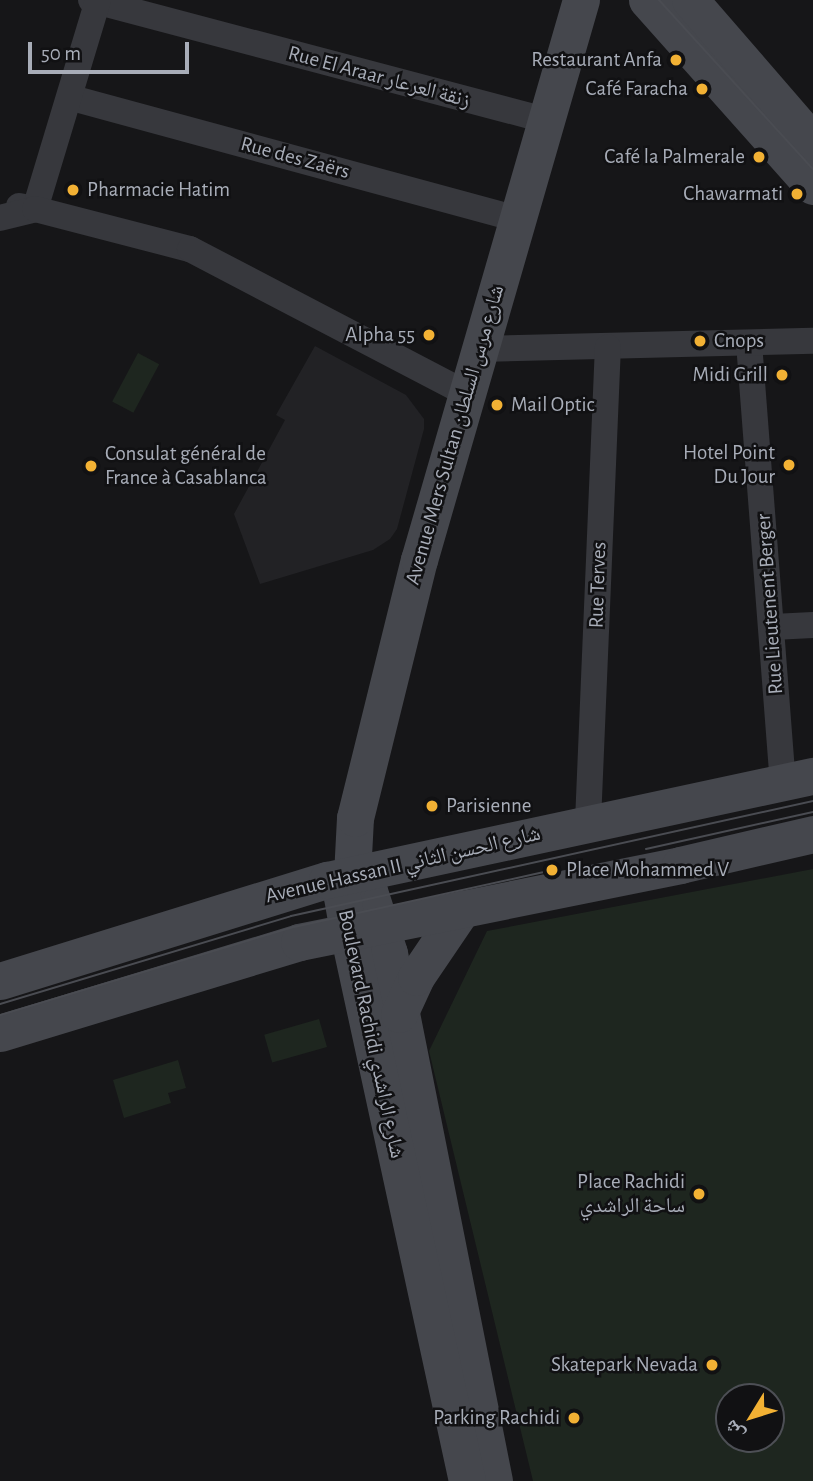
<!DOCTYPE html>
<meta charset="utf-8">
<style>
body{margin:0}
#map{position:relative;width:813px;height:1481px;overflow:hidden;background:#161618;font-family:"Alegreya Sans","Noto Naskh Arabic",sans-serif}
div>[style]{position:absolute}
.built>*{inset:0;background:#222225}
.green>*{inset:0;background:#1e261f;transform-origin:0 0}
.street>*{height:26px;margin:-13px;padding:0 13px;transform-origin:13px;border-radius:13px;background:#37383d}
.secondary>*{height:37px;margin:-18.5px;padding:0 18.5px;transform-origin:18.5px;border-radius:18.5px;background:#45474d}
.tram>*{height:2px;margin:-1px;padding:0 1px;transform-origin:1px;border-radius:1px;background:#4a4c52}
.dots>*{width:19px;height:19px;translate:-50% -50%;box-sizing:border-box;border:4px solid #111113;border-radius:50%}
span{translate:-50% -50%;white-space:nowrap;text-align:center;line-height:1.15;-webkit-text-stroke:5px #111113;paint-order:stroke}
.poi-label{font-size:21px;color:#a8adb8}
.right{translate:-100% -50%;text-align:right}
.left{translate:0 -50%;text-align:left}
.street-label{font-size:21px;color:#a8adb8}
.north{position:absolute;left:715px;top:1383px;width:70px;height:70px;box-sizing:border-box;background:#111113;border:2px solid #4d4f55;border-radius:50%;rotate:232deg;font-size:19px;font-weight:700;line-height:28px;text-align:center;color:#a8adb8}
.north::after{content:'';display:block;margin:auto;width:24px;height:32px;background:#f2b134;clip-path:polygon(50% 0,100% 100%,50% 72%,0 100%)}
.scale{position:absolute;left:28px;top:42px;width:161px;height:32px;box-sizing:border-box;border:4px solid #a8adb8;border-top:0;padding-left:9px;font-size:21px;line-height:24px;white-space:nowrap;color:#a8adb8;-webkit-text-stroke:5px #111113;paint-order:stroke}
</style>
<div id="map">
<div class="built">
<div style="clip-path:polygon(315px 346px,406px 395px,424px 419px,424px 429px,397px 529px,390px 539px,373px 550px,260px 584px,234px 514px,285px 420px,276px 415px)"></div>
</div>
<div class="green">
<div style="left:138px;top:353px;width:24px;height:55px;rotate:28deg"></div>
<div style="clip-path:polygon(evenodd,813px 869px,813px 1481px,533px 1481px,429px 1051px,487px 931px,813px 869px,729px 1397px,771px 1397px,771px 1439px,729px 1439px,729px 1397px)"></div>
<div style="left:319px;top:1019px;width:29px;height:57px;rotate:74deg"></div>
<div style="clip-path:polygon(178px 1060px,186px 1088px,168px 1093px,171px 1103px,124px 1118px,113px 1080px)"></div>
</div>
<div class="street">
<div style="left:91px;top:0;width:471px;rotate:14.8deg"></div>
<div style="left:72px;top:98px;width:461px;rotate:15.2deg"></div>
<div style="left:19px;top:206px;width:16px;rotate:11deg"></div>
<div style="left:35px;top:209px;width:218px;rotate:-73.2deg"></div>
<div style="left:0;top:218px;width:36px;rotate:-14deg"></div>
<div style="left:35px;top:209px;width:160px;rotate:14.5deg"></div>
<div style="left:190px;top:249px;width:313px;rotate:27.6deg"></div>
<div style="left:749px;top:343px;width:440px;rotate:85.6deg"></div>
<div style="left:479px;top:349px;width:334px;rotate:-1.4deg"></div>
<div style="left:773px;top:627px;width:40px;rotate:-2.9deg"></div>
<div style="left:588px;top:822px;width:475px;rotate:-87.6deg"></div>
</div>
<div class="secondary">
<div style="left:647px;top:0;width:249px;rotate:48.3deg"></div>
<div style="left:690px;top:0;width:188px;rotate:49.1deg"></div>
<div style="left:352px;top:875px;width:57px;rotate:-87deg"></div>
<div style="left:355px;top:818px;width:266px;rotate:-76.1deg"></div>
<div style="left:419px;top:560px;width:583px;rotate:-73.87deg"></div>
<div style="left:352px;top:875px;width:23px;rotate:43deg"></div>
<div style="left:369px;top:891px;width:65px;rotate:72.1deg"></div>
<div style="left:389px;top:953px;width:538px;rotate:78.75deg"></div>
<div style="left:352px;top:875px;width:24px;rotate:114deg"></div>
<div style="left:342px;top:897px;width:36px;rotate:80deg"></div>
<div style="left:348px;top:932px;width:562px;rotate:77.77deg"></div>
<div style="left:0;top:981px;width:342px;rotate:-17.2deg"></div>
<div style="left:327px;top:880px;width:497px;rotate:-12.1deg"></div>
<div style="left:399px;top:1014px;width:41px;rotate:-65.3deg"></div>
<div style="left:416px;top:977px;width:82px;rotate:-55.9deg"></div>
<div style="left:0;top:1033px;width:313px;rotate:-16.9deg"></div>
<div style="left:299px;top:942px;width:389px;rotate:-11.4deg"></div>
<div style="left:680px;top:865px;width:137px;rotate:-13.1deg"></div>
</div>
<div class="tram">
<div style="left:659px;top:0;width:229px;rotate:47.7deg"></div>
<div style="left:646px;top:849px;width:171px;rotate:-12.5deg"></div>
<div style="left:0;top:1004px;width:304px;rotate:-16.8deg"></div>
<div style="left:291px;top:916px;width:535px;rotate:-12.42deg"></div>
<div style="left:0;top:1015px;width:307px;rotate:-16.7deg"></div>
<div style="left:294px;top:927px;width:265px;rotate:-12.4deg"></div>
</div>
<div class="dots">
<div style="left:676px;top:60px;background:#f2b134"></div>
<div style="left:702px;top:89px;background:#f2b134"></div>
<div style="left:759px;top:157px;background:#f2b134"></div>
<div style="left:73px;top:190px;background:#f2b134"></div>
<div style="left:797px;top:194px;background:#f2b134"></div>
<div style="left:429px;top:335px;background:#f2b134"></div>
<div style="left:700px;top:341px;background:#f2b134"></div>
<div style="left:782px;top:375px;background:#f2b134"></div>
<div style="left:497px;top:405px;background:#f2b134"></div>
<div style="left:789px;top:465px;background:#f2b134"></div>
<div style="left:91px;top:466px;background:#f2b134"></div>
<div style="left:432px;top:806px;background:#f2b134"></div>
<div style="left:552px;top:870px;background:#f2b134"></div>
<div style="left:699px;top:1194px;background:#f2b134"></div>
<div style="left:712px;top:1365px;background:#f2b134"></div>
<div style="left:574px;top:1418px;background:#f2b134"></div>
</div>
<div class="poi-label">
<span class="right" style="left:662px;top:60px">Restaurant Anfa</span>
<span class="right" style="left:688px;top:89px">Café Faracha</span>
<span class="right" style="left:745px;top:157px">Café la Palmerale</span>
<span class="left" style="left:87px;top:190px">Pharmacie Hatim</span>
<span class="right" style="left:783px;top:194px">Chawarmati</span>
<span class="right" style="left:415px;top:335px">Alpha 55</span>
<span class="left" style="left:714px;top:341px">Cnops</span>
<span class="right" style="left:768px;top:375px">Midi Grill</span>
<span class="left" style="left:511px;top:405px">Mail Optic</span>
<span class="right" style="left:775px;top:465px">Hotel Point<br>Du Jour</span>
<span class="left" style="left:105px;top:466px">Consulat général de<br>France à Casablanca</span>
<span class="left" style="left:446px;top:806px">Parisienne</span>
<span class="left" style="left:566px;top:870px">Place Mohammed V</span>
<span class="right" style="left:685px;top:1194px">Place Rachidi<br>ساحة الراشدي</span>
<span class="right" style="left:698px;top:1365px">Skatepark Nevada</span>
<span class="right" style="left:560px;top:1418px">Parking Rachidi</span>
</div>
<div class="street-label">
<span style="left:379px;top:77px;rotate:15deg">Rue El Araar زنقة العرعار</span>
<span style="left:295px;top:158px;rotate:15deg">Rue des Zaërs</span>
<span style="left:455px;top:435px;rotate:-74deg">Avenue Mers Sultan شارع مرس السلطان</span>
<span style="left:598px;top:585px;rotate:-88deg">Rue Terves</span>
<span style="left:770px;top:604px;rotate:-94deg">Rue Lieutenent Berger</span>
<span style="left:403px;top:865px;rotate:-13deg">Avenue Hassan II شارع الحسن الثاني</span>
<span style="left:371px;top:1034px;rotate:78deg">Boulevard Rachidi شارع الراشدي</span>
</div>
<div class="north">ش</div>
<div class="scale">50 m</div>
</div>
